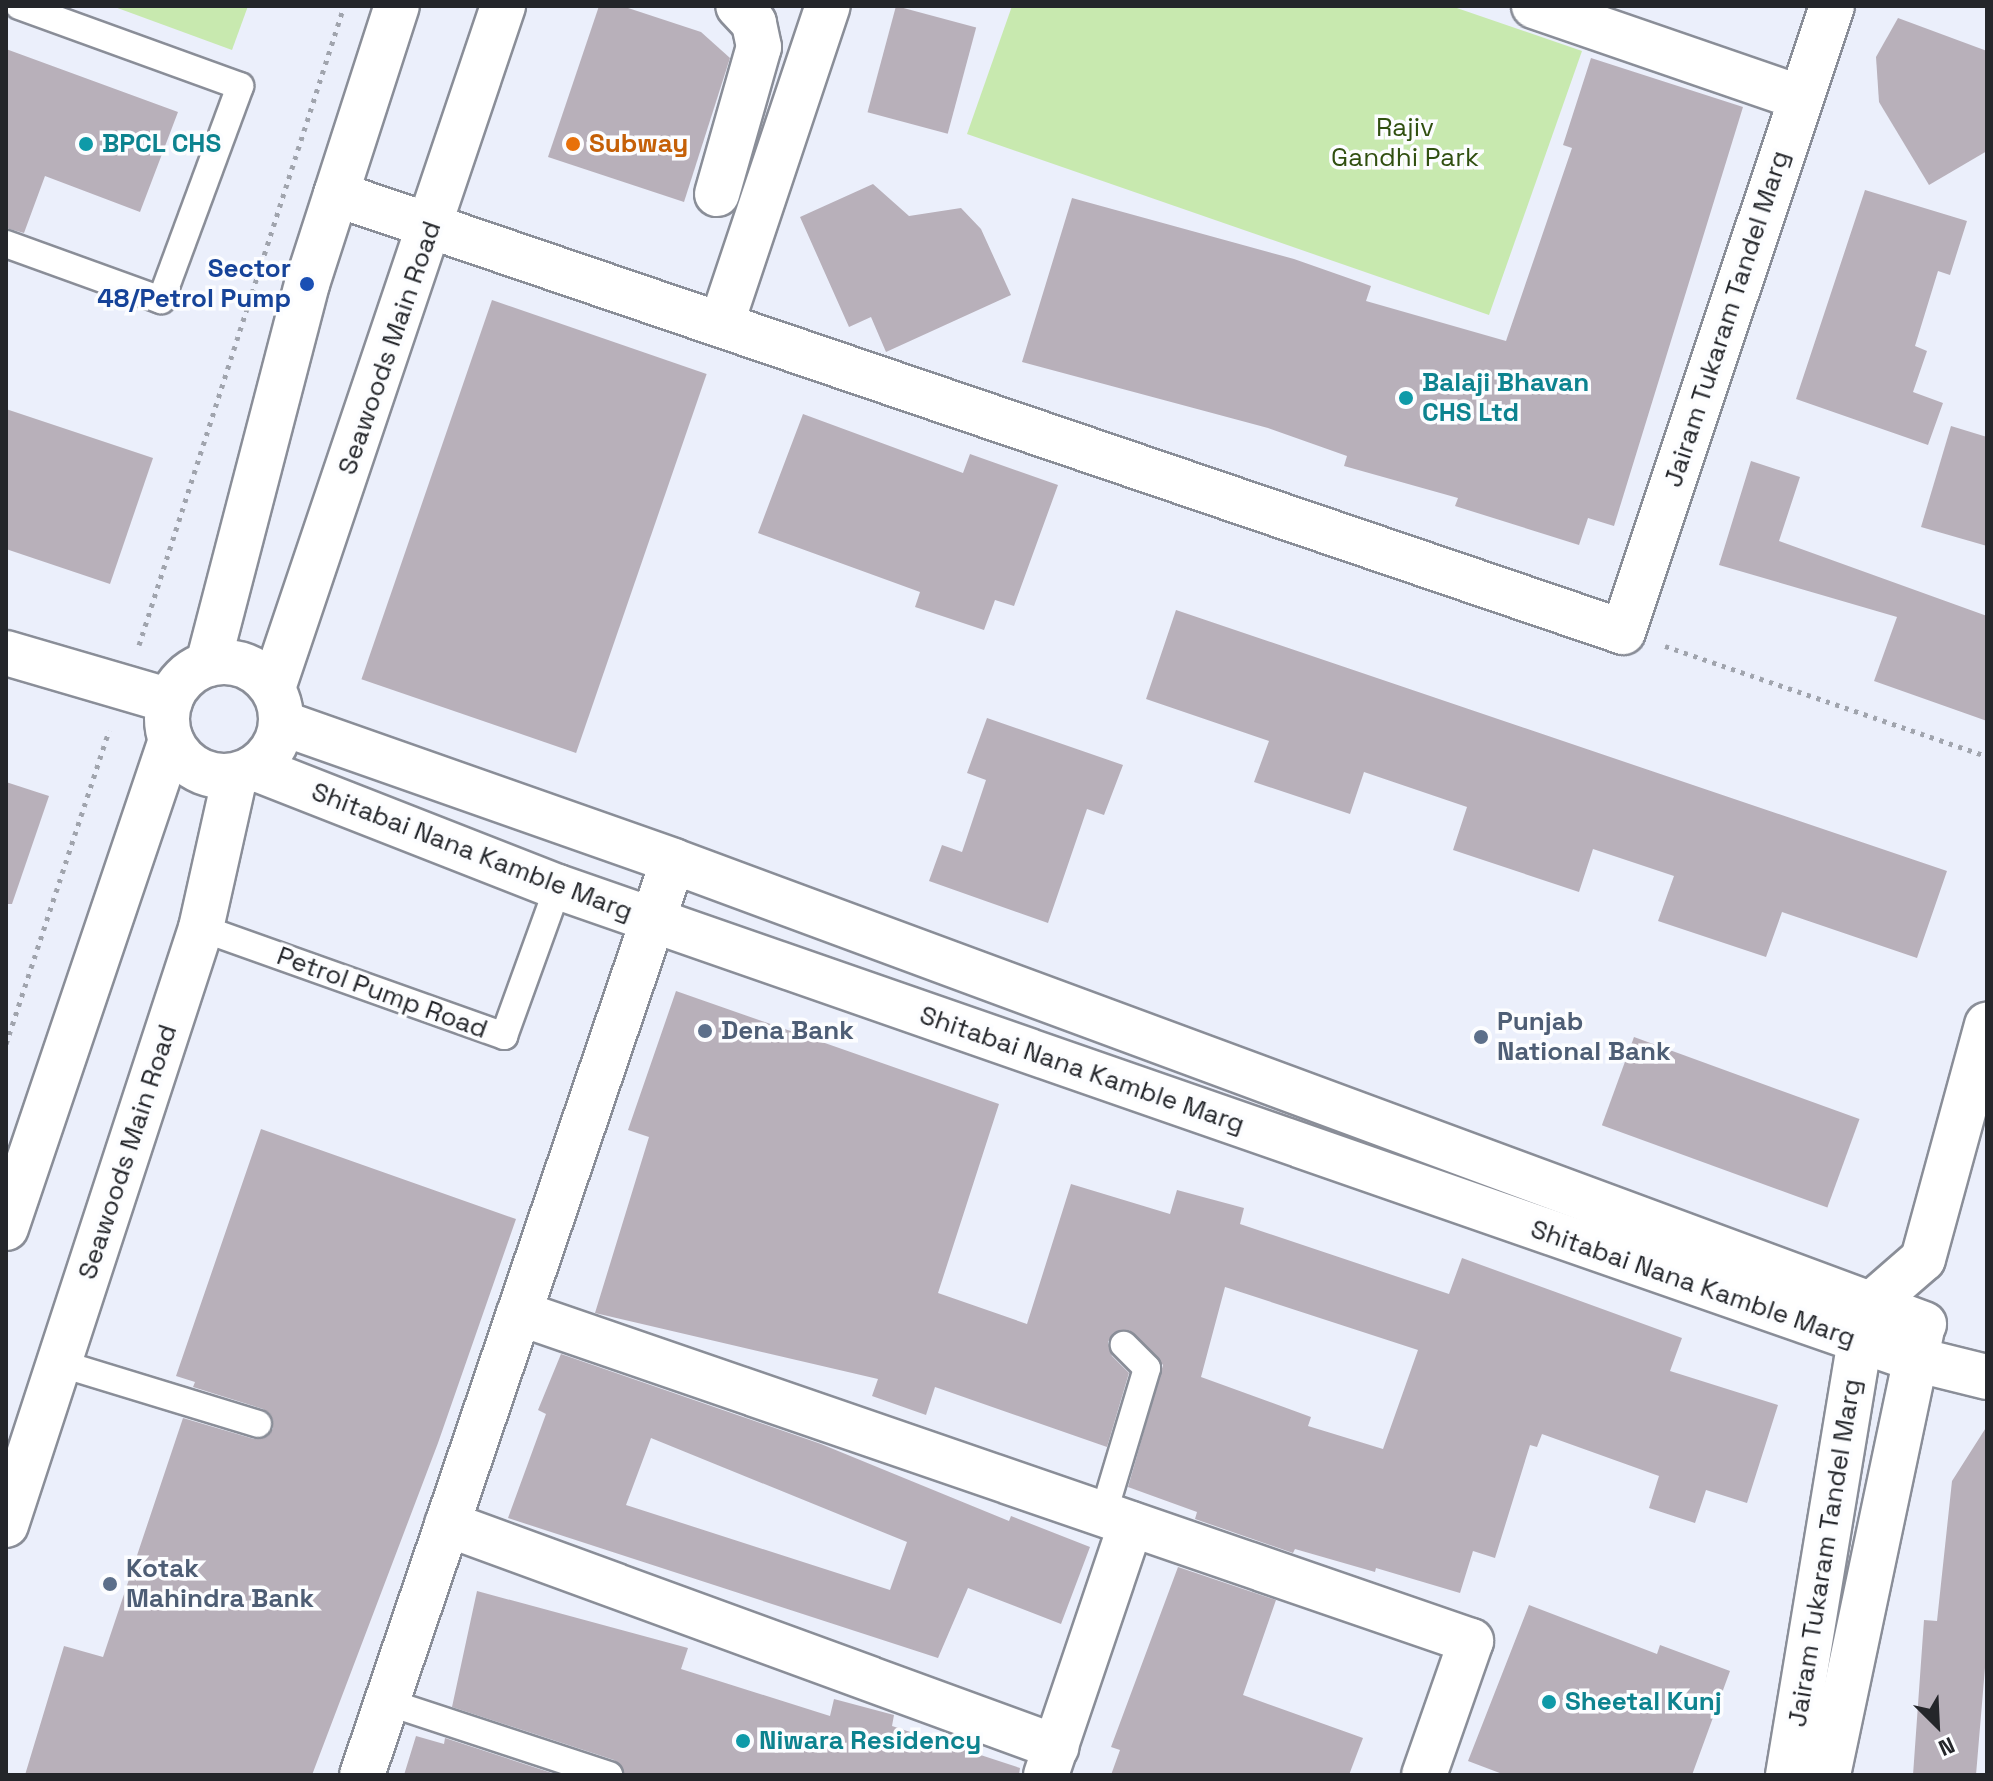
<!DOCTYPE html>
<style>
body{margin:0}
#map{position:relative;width:1993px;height:1781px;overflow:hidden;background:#ebeffb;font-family:"Space Grotesk",sans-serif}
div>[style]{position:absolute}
.green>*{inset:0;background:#c8e9af}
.building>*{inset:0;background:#b8b0ba;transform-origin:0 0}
.path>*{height:5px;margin-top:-2.5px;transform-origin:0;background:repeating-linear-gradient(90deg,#a0a4ad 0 4px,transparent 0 10px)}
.roads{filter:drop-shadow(2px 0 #8a8e98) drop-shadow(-2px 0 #8a8e98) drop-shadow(0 2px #8a8e98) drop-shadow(0 -2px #8a8e98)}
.service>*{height:26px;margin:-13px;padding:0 13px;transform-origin:13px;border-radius:13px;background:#fff}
.minor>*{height:44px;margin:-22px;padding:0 22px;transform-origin:22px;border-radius:22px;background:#fff}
.tertiary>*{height:44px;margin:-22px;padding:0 22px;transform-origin:22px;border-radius:22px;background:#fff}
.secondary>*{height:44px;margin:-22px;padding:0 22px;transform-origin:22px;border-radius:22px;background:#fff}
.secondary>.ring{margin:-22px;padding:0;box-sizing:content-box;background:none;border:44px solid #fff;border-radius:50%}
.dots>*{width:22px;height:22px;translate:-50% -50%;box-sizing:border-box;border:4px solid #fcfdff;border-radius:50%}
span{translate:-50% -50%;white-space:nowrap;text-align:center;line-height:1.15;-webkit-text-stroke:7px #fcfdff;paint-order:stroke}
.park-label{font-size:26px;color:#304f10}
.culture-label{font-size:26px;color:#0d838f;font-weight:700}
.left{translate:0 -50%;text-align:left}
.food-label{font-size:26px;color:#c56008;font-weight:700}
.transit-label{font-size:26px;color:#164399;font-weight:700}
.right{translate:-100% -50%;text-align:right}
.street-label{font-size:26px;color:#24262a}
.service-label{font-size:26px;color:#4e5e75;font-weight:700}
.frame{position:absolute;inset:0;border:8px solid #24262a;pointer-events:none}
.north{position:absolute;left:1897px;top:1685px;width:80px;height:80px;-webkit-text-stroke:6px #fcfdff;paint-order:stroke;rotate:156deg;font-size:22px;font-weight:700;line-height:32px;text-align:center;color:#24262a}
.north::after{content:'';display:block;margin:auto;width:28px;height:36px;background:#24262a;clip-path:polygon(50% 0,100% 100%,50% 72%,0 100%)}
</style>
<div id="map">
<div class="green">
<div style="clip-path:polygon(112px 6px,248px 6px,232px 50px)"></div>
<div style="clip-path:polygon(1012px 6px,1451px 6px,1582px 51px,1489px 315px,967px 134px)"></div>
</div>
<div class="building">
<div style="clip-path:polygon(599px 6px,622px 6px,701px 32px,730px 58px,684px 202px,548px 157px)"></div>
<div style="left:896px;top:6px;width:83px;height:110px;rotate:15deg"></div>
<div style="clip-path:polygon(1898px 18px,1987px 51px,1987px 151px,1929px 185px,1879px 102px,1876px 57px)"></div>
<div style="clip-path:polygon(6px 49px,178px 112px,140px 212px,45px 176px,24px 233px,6px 228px)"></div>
<div style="clip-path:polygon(1591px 58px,1743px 107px,1614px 526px,1588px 518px,1579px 545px,1455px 506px,1458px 498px,1344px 466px,1347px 456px,1268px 428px,1022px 362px,1072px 198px,1294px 259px,1371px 286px,1366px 301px,1506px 341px,1572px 148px,1563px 145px)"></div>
<div style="clip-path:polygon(873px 184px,909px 216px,961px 208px,981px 229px,1011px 295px,886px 352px,871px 317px,849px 327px,800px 217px)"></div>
<div style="clip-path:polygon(1865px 190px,1967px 221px,1950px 275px,1938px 271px,1915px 346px,1927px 351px,1913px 392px,1943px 403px,1928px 445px,1796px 399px)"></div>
<div style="left:492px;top:300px;width:227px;height:401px;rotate:19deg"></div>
<div style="clip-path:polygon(6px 409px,153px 458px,110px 584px,6px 549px)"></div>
<div style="clip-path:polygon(803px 414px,963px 473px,970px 454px,1058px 485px,1014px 606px,995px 600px,984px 630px,915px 607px,920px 592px,758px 533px)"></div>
<div style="clip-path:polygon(1951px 426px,1987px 437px,1987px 546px,1921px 527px)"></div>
<div style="clip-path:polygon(1751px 461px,1800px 477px,1779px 541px,1987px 616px,1987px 721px,1874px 681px,1897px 617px,1719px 565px)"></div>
<div style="clip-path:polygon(1176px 610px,1947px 871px,1917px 958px,1782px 912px,1766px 957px,1658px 921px,1674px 876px,1593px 849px,1579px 892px,1453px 850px,1467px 807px,1364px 772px,1350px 814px,1254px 782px,1269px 741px,1146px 699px)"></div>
<div style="clip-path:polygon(987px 718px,1123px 765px,1104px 815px,1087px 809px,1048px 923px,929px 881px,942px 845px,962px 852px,986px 780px,967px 773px)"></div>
<div style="clip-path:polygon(6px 782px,49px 796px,12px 904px,6px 904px)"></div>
<div style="clip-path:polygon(evenodd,676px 991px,999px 1104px,938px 1293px,1027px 1324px,1071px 1184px,1170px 1214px,1177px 1190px,1244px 1208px,1240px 1224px,1449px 1294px,1462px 1258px,1682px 1338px,1670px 1371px,1778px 1405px,1747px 1503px,1706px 1490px,1695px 1523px,1649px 1508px,1659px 1476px,1542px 1434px,1537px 1447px,1530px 1445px,1495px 1558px,1473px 1551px,1460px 1593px,1376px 1568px,1375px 1572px,1295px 1549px,1293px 1553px,1195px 1519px,1197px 1512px,1128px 1487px,1163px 1365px,1129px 1330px,1113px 1333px,1108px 1342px,1112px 1356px,1129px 1373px,1107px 1447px,935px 1387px,926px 1415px,872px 1396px,878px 1379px,595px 1313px,649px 1137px,628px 1130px,676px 991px,1225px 1287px,1418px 1350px,1383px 1449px,1308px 1426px,1311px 1417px,1201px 1377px,1225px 1287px)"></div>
<div style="left:1634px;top:1037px;width:240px;height:94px;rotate:20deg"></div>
<div style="clip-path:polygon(261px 1129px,516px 1219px,438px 1443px,312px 1775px,25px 1775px,64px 1646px,103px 1657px,183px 1418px,254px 1439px,273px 1429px,273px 1420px,263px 1409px,193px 1387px,195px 1382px,176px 1376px)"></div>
<div style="clip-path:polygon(evenodd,561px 1354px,821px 1444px,1009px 1521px,1011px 1516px,1090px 1547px,1061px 1624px,968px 1588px,938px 1658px,508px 1518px,546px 1414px,538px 1410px,561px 1354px,651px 1438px,907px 1542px,890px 1590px,626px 1505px,651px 1438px)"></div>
<div style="clip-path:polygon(1987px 1426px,1987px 1644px,1976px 1775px,1913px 1775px,1924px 1620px,1937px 1621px,1952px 1481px)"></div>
<div style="clip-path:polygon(1178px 1567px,1276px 1600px,1243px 1695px,1363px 1738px,1349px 1775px,1111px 1775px,1120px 1750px,1111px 1747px)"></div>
<div style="clip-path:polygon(477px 1591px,688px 1648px,681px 1669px,830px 1716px,834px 1699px,894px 1715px,892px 1726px,1020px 1768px,1019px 1775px,625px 1775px,614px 1760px,452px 1707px)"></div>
<div style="clip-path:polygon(1529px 1605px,1657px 1654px,1660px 1645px,1730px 1671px,1692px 1775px,1505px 1775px,1468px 1761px)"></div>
<div style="clip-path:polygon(416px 1736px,444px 1744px,445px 1738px,558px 1775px,404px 1775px)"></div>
</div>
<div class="path">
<div style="left:139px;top:645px;width:671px;rotate:-72.21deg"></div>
<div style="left:1665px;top:646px;width:340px;rotate:18.9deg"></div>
<div style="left:6px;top:1044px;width:330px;rotate:-71.8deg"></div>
</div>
<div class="roads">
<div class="service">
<div style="left:6px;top:244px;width:165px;rotate:19.9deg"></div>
<div style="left:161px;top:300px;width:228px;rotate:-69.7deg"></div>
<div style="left:240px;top:86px;width:235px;rotate:-160.1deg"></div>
<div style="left:201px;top:928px;width:322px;rotate:19.6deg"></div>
<div style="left:504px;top:1036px;width:158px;rotate:-70.1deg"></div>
<div style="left:59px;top:1363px;width:208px;rotate:17deg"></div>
<div style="left:1103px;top:1515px;width:153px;rotate:-73.3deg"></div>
<div style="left:1147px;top:1368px;width:33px;rotate:-135deg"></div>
<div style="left:387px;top:1702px;width:234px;rotate:18.2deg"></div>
</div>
<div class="minor">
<div style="left:1534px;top:6px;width:282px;rotate:19deg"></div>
<div style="left:336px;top:194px;width:1359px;rotate:18.79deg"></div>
<div style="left:1623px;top:632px;width:660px;rotate:-71.54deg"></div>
<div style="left:717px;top:194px;width:153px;rotate:-74.1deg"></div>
<div style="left:759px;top:47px;width:25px;rotate:-102deg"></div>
<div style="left:754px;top:23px;width:23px;rotate:-133deg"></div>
<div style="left:721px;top:325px;width:336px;rotate:-71.5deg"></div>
<div style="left:1923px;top:1259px;width:243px;rotate:-74.7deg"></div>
<div style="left:519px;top:1313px;width:1007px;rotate:19.01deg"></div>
<div style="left:1471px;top:1641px;width:142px;rotate:109.3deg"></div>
<div style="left:1914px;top:1359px;width:75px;rotate:13.9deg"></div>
<div style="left:447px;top:1524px;width:649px;rotate:20.11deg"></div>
<div style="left:362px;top:1775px;width:965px;rotate:-71.21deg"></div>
<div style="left:1046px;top:1775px;width:265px;rotate:-71.3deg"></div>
</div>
<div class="tertiary">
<div style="left:6px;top:653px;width:171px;rotate:16.3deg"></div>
<div style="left:282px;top:723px;width:415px;rotate:19.4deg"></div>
<div style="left:673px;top:861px;width:1334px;rotate:20.31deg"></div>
<div style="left:254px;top:768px;width:326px;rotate:21.4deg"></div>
<div style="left:558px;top:887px;width:1436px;rotate:19.19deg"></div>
<div style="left:1788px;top:1775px;width:439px;rotate:-80.6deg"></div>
<div style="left:1860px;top:1342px;width:38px;rotate:-75deg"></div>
<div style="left:1870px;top:1305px;width:70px;rotate:-41deg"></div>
<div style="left:1828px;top:1775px;width:456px;rotate:-78.1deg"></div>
</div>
<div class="secondary">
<div class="ring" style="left:167px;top:662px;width:70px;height:70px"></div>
<div style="left:208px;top:664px;width:393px;rotate:-75.4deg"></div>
<div style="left:307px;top:284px;width:292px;rotate:-72.1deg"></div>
<div style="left:273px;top:688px;width:720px;rotate:-71.36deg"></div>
<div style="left:6px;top:1228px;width:515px;rotate:-71.32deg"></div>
<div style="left:6px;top:1525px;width:628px;rotate:-71.91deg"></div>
<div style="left:201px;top:928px;width:156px;rotate:-77.4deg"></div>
</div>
</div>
<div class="dots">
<div style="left:86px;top:144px;background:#0f9aa8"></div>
<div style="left:573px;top:144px;background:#e8710a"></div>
<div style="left:307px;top:284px;background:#1a4fb4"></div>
<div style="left:1406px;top:398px;background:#0f9aa8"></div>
<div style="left:705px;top:1031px;background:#5c6f8a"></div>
<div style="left:1481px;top:1037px;background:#5c6f8a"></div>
<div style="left:110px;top:1584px;background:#5c6f8a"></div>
<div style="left:1549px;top:1702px;background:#0f9aa8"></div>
<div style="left:743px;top:1741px;background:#0f9aa8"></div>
</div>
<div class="park-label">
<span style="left:1405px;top:143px">Rajiv<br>Gandhi Park</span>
</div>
<div class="culture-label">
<span class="left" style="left:102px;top:144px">BPCL CHS</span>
<span class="left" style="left:1422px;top:398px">Balaji Bhavan<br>CHS Ltd</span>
<span class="left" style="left:1565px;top:1702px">Sheetal Kunj</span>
<span class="left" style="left:759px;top:1741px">Niwara Residency</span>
</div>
<div class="food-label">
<span class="left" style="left:589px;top:144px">Subway</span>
</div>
<div class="transit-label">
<span class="right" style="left:291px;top:284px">Sector<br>48/Petrol Pump</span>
</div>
<div class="street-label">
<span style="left:1727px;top:319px;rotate:-72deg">Jairam Tukaram Tandel Marg</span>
<span style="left:390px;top:348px;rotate:-71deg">Seawoods Main Road</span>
<span style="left:472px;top:852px;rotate:21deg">Shitabai Nana Kamble Marg</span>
<span style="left:382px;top:993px;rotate:20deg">Petrol Pump Road</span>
<span style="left:1082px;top:1070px;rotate:19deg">Shitabai Nana Kamble Marg</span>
<span style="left:128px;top:1152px;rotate:-72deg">Seawoods Main Road</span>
<span style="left:1693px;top:1284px;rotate:19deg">Shitabai Nana Kamble Marg</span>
<span style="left:1825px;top:1553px;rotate:-81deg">Jairam Tukaram Tandel Marg</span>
</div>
<div class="service-label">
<span class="left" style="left:1497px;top:1037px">Punjab<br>National Bank</span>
<span class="left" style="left:721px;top:1031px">Dena Bank</span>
<span class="left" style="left:126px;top:1584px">Kotak<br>Mahindra Bank</span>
</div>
<div class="frame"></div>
<div class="north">N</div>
</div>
